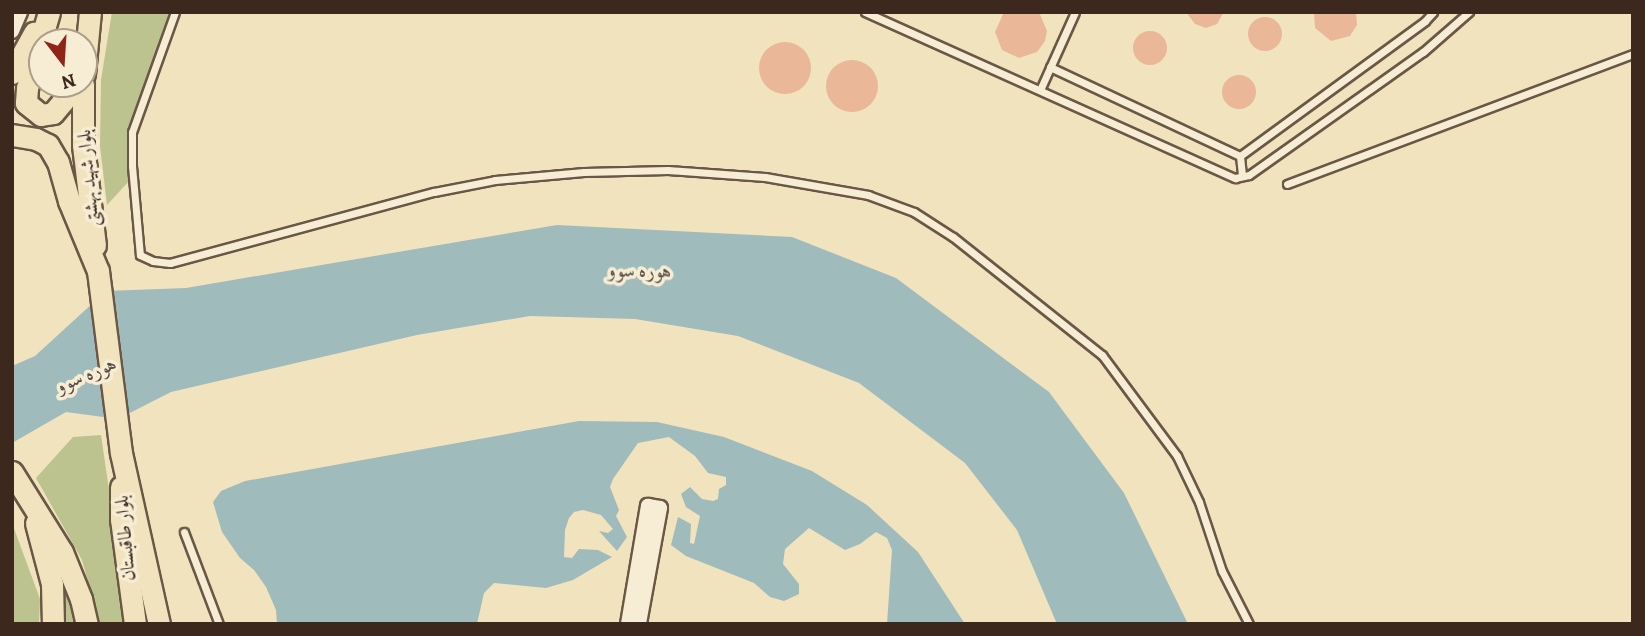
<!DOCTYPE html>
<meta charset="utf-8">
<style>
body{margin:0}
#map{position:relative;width:1645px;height:636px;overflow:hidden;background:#f1e3bd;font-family:Alegreya,Amiri,serif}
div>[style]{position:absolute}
.green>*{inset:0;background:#bcc38f}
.water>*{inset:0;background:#a0bbbc}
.building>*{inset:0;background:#eab799}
.round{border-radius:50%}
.roads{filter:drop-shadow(2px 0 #6a5746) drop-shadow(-2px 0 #6a5746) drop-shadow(0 2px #6a5746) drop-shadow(0 -2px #6a5746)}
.lane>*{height:7px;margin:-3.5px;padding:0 3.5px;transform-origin:3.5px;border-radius:3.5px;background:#f6edd4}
.street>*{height:14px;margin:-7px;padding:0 7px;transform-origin:7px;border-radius:7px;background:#f6edd4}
.primary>*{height:21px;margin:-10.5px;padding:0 10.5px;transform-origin:10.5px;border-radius:10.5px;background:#f1e3bd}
span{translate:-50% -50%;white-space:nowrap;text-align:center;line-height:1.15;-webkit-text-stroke:7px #f6edd4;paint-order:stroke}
.street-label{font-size:19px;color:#3d281e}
.water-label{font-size:21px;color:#564d46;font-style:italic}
.frame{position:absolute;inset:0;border:14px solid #3d281e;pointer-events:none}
.north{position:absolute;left:28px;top:28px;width:70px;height:70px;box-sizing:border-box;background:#f6edd4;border:2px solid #ac9e8b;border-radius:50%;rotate:163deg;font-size:19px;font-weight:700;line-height:28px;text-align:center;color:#3d281e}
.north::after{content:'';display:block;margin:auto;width:24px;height:32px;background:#8f2418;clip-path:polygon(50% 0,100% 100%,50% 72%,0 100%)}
</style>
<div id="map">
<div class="green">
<div style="clip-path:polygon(112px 12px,172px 12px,131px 131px,130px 180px,107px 205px,100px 146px,101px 80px)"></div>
<div style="clip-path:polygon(101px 435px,120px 565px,127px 624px,100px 624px,82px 560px,36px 478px,73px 437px)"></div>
<div style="clip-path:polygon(12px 523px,40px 599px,39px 624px,12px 624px)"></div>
<div style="clip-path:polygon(62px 581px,73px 611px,75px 624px,63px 624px)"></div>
</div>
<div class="water">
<div style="clip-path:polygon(557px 225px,792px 237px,896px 278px,1049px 392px,1124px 493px,1188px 624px,1057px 624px,1017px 530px,965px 463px,859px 383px,738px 336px,635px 319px,530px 316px,417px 335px,171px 392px,118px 419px,66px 412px,12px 443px,12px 366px,35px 356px,106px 291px,186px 288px)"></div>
<div style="clip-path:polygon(579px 421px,657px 422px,724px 437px,812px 471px,867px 505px,918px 552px,965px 624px,887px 624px,892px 550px,887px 538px,876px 532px,860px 544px,845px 550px,809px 528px,785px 549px,783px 564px,799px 584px,799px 594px,784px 601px,770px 597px,754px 583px,686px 556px,671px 545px,678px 517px,691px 524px,690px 543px,694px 544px,700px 516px,686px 507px,681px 494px,690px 487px,702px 499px,713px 501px,718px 499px,719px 489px,726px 485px,726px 477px,708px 473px,695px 456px,669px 437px,638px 443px,613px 479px,610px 487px,619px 510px,616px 516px,627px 537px,617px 551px,599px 531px,608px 533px,613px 529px,601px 515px,583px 510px,574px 512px,569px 518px,565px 530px,564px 557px,572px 558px,579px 549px,598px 550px,612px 557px,573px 580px,546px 588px,494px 583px,484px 593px,477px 624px,277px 624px,276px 610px,266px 587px,254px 570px,240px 558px,222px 532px,213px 502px,221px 491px,245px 481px)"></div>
</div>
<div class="building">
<div style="clip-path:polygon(1004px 12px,1039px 12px,1047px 31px,1045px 41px,1037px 52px,1019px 58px,1002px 50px,995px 32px)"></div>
<div style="clip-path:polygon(1186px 12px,1224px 12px,1217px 24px,1206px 28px,1195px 24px)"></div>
<div style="clip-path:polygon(1314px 12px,1356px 12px,1357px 25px,1350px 36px,1331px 41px,1315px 28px)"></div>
<div class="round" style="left:1248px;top:17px;width:34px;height:34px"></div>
<div class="round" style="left:1133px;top:31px;width:34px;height:34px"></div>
<div class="round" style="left:759px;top:42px;width:52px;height:52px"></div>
<div class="round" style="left:826px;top:60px;width:52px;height:52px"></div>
<div class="round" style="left:1222px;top:75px;width:34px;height:34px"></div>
</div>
<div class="roads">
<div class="lane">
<div style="left:175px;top:12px;width:127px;rotate:109.7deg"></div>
<div style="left:132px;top:132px;width:34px;rotate:90deg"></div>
<div style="left:132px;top:166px;width:89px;rotate:84.9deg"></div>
<div style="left:140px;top:255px;width:14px;rotate:25deg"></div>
<div style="left:153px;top:261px;width:17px;rotate:7deg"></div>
<div style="left:170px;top:263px;width:273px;rotate:-15.1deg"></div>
<div style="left:434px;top:192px;width:62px;rotate:-11.1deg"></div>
<div style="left:495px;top:180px;width:89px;rotate:-5.1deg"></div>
<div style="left:584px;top:172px;width:84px;rotate:-1.4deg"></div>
<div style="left:668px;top:170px;width:97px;rotate:4.1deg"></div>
<div style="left:765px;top:177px;width:105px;rotate:9.9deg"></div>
<div style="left:868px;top:195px;width:49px;rotate:20.3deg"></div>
<div style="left:914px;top:212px;width:46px;rotate:32.7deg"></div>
<div style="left:953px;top:237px;width:190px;rotate:38.4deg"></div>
<div style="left:1102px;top:355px;width:126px;rotate:53.4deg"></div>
<div style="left:1177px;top:456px;width:51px;rotate:64.4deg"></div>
<div style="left:1199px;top:502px;width:73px;rotate:71.6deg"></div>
<div style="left:1222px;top:571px;width:59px;rotate:63deg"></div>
<div style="left:865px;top:12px;width:406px;rotate:24.2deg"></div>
<div style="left:1235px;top:178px;width:14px;rotate:-12deg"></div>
<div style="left:1249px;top:175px;width:213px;rotate:-35.3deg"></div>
<div style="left:1423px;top:52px;width:61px;rotate:-41deg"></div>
<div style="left:1050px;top:67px;width:210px;rotate:25.1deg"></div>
<div style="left:1040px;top:90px;width:85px;rotate:-65.8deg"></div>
<div style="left:1240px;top:156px;width:229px;rotate:-36.1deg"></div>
<div style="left:1425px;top:21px;width:12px;rotate:-48deg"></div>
<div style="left:1240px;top:156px;width:20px;rotate:84deg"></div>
<div style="left:1287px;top:184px;width:370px;rotate:-20.6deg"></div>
<div style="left:184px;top:532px;width:98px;rotate:69.2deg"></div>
</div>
<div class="street">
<div style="left:12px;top:31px;width:21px;rotate:-67deg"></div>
<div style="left:628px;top:624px;width:120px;rotate:-80.4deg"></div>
<div style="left:648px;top:506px;width:12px;rotate:9deg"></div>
<div style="left:660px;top:508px;width:118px;rotate:100.3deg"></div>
</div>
<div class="primary">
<div style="left:49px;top:12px;width:79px;rotate:106.1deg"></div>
<div style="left:27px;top:88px;width:15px;rotate:94deg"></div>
<div style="left:26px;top:103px;width:19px;rotate:39deg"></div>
<div style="left:41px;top:115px;width:12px;rotate:-9deg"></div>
<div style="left:53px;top:113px;width:16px;rotate:-50deg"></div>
<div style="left:63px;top:101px;width:17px;rotate:-80deg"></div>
<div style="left:12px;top:73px;width:46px;rotate:-61.2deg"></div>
<div style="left:84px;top:74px;width:62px;rotate:-84.5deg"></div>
<div style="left:83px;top:84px;width:61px;rotate:90deg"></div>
<div style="left:83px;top:145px;width:101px;rotate:83.2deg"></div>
<div style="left:12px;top:135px;width:24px;rotate:9deg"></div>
<div style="left:36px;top:139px;width:13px;rotate:27deg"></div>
<div style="left:48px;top:145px;width:20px;rotate:60deg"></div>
<div style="left:58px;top:162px;width:41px;rotate:74.2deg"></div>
<div style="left:69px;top:201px;width:76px;rotate:67.5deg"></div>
<div style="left:98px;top:271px;width:183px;rotate:82.8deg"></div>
<div style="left:121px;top:453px;width:175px;rotate:77.5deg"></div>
<div style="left:12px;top:472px;width:94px;rotate:58deg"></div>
<div style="left:62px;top:552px;width:51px;rotate:68deg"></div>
<div style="left:81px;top:599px;width:26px;rotate:77deg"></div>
<div style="left:121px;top:487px;width:32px;rotate:90deg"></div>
<div style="left:121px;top:519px;width:106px;rotate:82.4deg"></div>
<div style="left:36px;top:523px;width:63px;rotate:75.3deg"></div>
<div style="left:52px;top:584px;width:40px;rotate:88.6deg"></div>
</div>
</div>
<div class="street-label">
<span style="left:89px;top:178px;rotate:-95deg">بلوار شهید بهشتی</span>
<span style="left:126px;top:538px;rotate:-95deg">بلوار طاقبستان</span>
</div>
<div class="water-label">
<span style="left:640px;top:270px;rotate:1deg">هوره سوو</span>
<span style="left:86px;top:374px;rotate:-23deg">هوره سوو</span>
</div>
<div class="frame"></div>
<div class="north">N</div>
</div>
